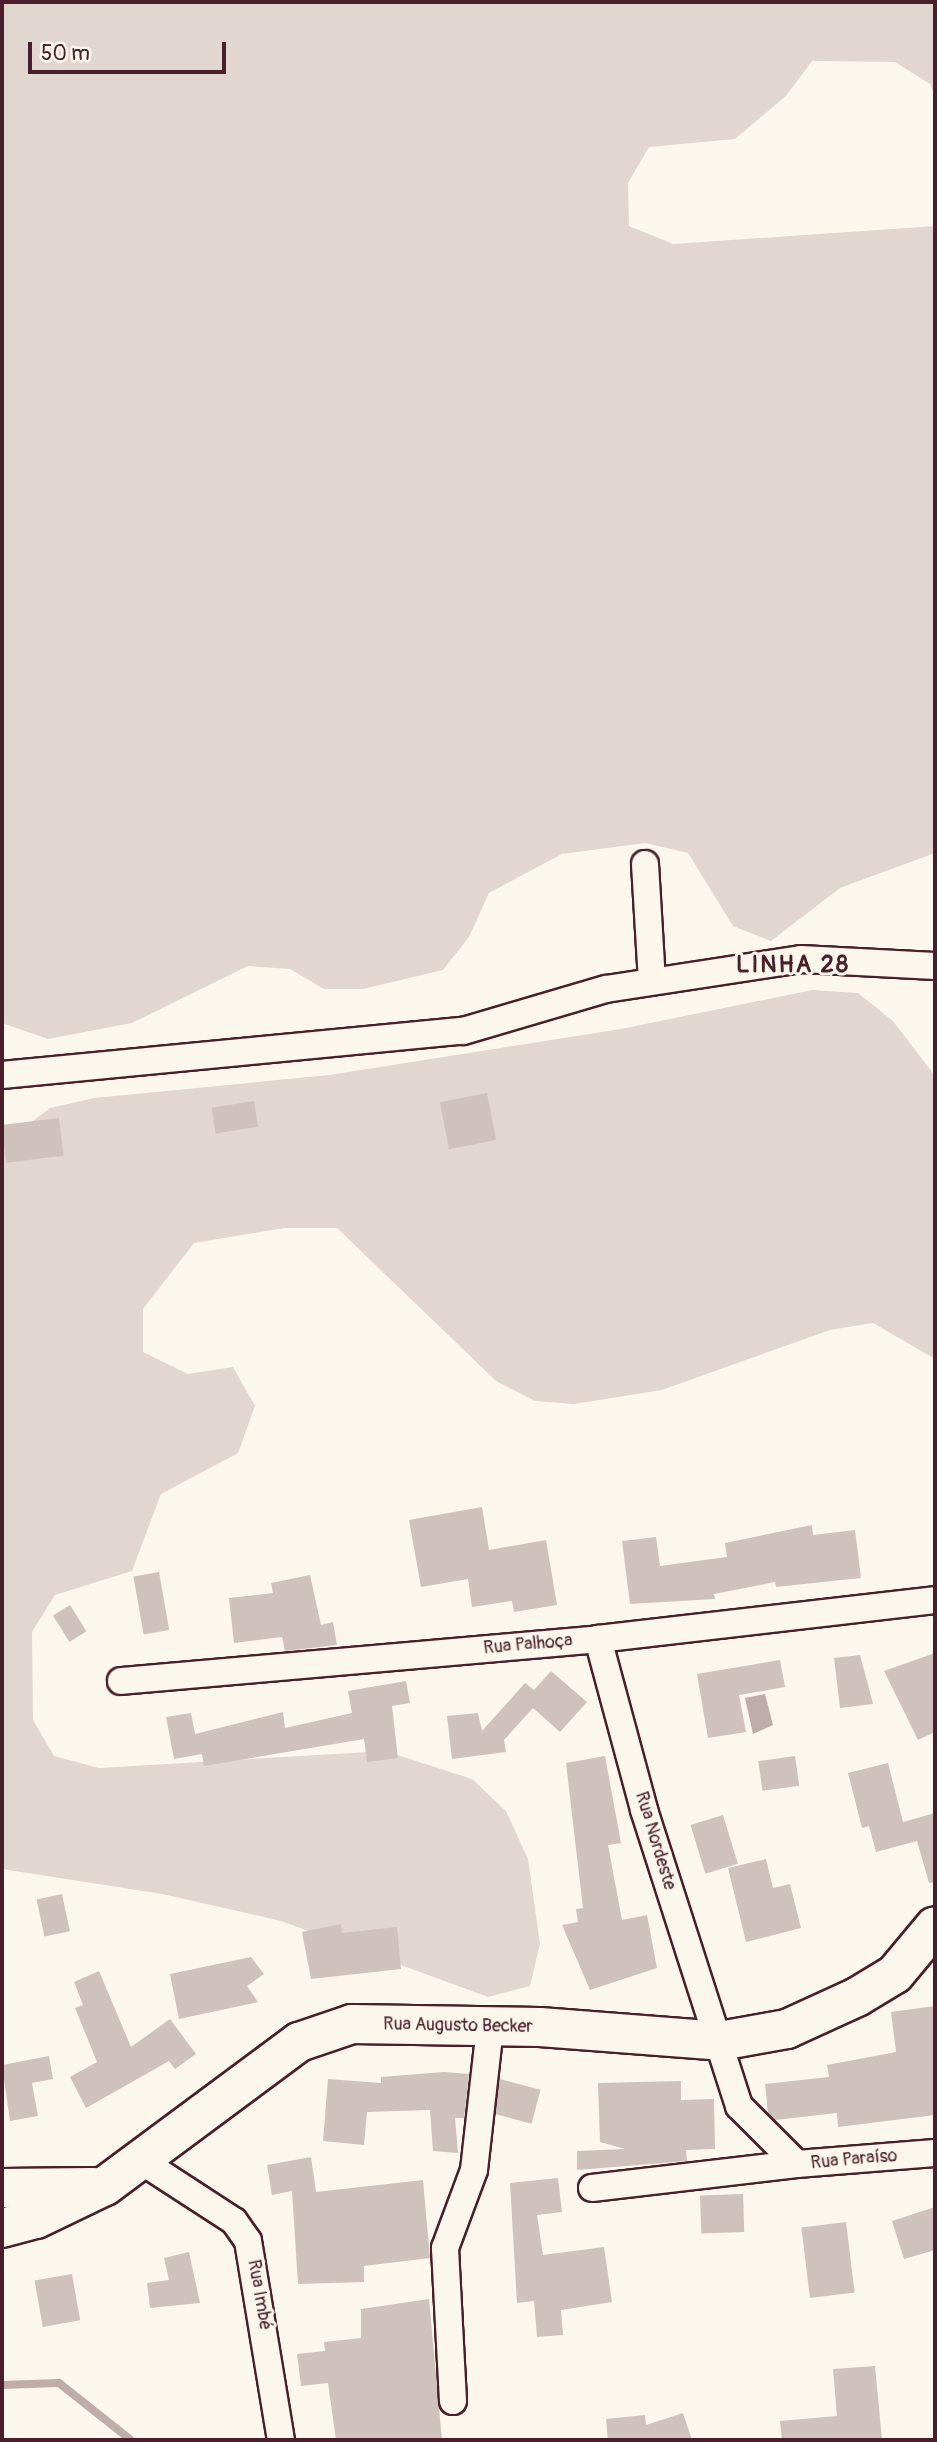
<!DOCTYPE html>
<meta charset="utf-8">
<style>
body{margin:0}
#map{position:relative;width:937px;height:2442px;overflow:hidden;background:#fbf7ec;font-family:Pangolin,sans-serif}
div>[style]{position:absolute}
.green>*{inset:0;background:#e2d7d0}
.water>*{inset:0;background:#bfadaa}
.stream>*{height:8px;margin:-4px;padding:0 4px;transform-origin:4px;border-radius:4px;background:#bfadaa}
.building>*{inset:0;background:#cfc2bc;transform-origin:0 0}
.roads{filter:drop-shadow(2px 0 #4a1f2b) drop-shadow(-2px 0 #4a1f2b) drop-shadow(0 2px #4a1f2b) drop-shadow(0 -2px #4a1f2b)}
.street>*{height:26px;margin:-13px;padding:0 13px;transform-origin:13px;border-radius:13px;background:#fbf7ec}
.secondary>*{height:38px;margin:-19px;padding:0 19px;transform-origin:19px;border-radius:19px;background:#fbf7ec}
span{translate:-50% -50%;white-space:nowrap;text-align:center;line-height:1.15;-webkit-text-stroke:6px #fbf7ec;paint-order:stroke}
.street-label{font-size:18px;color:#4a1f2b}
.district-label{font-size:24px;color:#4a1f2b;font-weight:700;letter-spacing:2px}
.frame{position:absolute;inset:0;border:4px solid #4a1f2b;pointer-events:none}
.scale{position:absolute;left:28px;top:42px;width:198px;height:32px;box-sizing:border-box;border:4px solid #4a1f2b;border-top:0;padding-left:9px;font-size:21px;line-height:24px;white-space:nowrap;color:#4a1f2b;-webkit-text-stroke:5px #fbf7ec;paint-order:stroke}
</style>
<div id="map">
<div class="green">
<div style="clip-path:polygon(2px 2px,935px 2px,935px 96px,930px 84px,895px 62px,812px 61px,786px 96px,735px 139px,649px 147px,628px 183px,629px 226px,673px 244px,935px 226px,935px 853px,840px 888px,771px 941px,733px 926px,688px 853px,645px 843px,562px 854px,489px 893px,469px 937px,443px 970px,363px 989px,324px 989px,290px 969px,248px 966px,132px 1023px,48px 1039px,2px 1023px)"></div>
<div style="clip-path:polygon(812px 990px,858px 993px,893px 1021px,935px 1076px,935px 1359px,873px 1323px,830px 1330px,662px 1390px,574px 1404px,535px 1401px,496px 1381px,337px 1228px,285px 1228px,194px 1243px,143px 1309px,143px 1352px,188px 1374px,233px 1367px,255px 1406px,238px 1453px,161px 1494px,132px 1571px,55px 1595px,32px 1632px,33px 1720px,54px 1756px,99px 1768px,385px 1751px,472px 1779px,506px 1811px,528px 1859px,540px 1944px,530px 1986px,488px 1997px,281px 1921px,162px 1894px,2px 1869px,2px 1144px,50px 1108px,94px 1098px,329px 1075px,621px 1029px)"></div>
</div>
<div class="water">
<div style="clip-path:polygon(765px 1694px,773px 1725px,753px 1734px,745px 1698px)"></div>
</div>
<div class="stream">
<div style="left:2px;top:2385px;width:57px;rotate:-2deg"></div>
<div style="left:59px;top:2383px;width:92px;rotate:38.4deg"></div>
</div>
<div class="building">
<div style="left:487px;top:1093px;width:48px;height:48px;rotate:79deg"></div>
<div style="left:254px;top:1101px;width:26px;height:43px;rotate:81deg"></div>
<div style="left:59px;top:1118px;width:38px;height:58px;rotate:83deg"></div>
<div style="clip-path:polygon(482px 1507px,489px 1550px,546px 1540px,557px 1605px,514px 1612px,512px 1601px,472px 1607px,468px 1579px,421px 1587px,409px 1520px)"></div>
<div style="clip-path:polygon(812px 1525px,813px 1535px,855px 1530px,861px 1578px,776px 1587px,775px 1582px,714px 1594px,715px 1599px,630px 1604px,622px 1541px,656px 1537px,660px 1566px,727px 1557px,725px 1543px)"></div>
<div style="left:159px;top:1572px;width:59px;height:26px;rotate:80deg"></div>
<div style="clip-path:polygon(310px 1575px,321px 1625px,333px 1622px,337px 1645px,285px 1651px,282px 1637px,234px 1643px,229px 1598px,273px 1593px,271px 1583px)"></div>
<div style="left:70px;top:1605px;width:31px;height:20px;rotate:58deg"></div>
<div style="clip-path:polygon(935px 1653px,935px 1732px,918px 1740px,884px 1671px)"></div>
<div style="clip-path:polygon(860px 1655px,873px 1704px,840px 1708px,834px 1658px)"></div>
<div style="clip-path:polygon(780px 1660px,785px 1687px,739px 1695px,746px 1732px,708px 1738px,697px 1674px)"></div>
<div style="clip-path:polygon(551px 1671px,587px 1702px,560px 1732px,533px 1708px,504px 1740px,506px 1752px,452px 1759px,447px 1716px,478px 1713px,482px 1731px,525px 1683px,534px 1690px)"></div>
<div style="clip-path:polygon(406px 1681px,410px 1703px,392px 1706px,398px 1758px,367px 1762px,364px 1739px,204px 1766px,202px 1754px,174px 1759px,166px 1717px,191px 1713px,195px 1734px,283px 1712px,285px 1728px,352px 1713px,348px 1691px)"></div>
<div style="clip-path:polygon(605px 1756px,621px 1843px,608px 1845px,622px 1920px,647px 1915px,657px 1968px,590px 1990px,562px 1925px,578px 1922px,576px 1909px,583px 1908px,566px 1763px)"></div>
<div style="left:795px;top:1756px;width:30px;height:37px;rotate:82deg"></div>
<div style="clip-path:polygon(888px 1763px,903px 1822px,935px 1813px,935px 1882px,929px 1883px,917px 1841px,876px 1852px,869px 1826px,862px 1828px,848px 1773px)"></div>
<div style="left:723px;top:1815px;width:51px;height:34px;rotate:73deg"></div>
<div style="clip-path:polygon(766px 1859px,773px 1888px,790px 1884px,801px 1928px,746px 1942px,728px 1868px)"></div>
<div style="left:62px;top:1894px;width:38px;height:26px;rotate:78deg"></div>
<div style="clip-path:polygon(341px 1924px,342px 1933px,397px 1927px,401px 1969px,311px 1979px,302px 1932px)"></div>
<div style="clip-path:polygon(251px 1957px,264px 1974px,247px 1986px,258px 2002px,179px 2019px,170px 1974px)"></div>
<div style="clip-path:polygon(99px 1971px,131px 2047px,170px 2019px,196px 2054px,175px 2069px,169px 2061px,86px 2108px,70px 2077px,97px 2062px,75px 2008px,83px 2005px,74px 1982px)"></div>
<div style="clip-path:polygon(935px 2006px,935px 2115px,838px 2127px,837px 2113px,775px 2120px,768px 2113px,765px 2084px,829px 2077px,827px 2065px,896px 2052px,891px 2012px)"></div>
<div style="clip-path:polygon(49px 2056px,53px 2079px,32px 2083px,38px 2116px,10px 2121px,2px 2065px)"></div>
<div style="clip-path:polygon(444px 2072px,469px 2074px,464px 2118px,455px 2118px,458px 2153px,433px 2151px,430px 2110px,367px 2112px,364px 2145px,323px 2141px,328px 2079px,381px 2083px,381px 2077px)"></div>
<div style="left:500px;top:2079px;width:42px;height:35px;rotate:15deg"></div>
<div style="clip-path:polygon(681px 2081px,681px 2100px,714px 2099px,715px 2149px,686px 2150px,687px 2161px,577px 2170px,577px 2151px,625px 2149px,600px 2142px,598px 2083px)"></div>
<div style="clip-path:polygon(311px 2157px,316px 2192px,423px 2180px,430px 2258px,364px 2266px,364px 2282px,298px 2284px,292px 2191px,272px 2195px,267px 2165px)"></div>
<div style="clip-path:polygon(558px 2178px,562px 2212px,537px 2215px,543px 2255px,604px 2247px,612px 2302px,561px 2310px,563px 2335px,537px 2337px,534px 2301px,517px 2303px,510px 2183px)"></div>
<div style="left:743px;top:2194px;width:38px;height:43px;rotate:88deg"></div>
<div style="clip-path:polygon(935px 2207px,935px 2250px,904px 2259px,892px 2221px)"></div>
<div style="left:846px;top:2222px;width:71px;height:45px;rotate:83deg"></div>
<div style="clip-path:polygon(189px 2252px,200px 2303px,150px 2308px,147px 2283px,169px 2280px,164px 2258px)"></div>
<div style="left:72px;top:2274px;width:47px;height:38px;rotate:80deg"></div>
<div style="clip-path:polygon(429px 2299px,442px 2440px,336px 2440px,328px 2383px,301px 2386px,297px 2354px,325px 2351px,324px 2342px,361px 2338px,361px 2309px)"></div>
<div style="clip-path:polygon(875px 2366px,882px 2440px,782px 2440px,780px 2421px,837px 2416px,833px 2369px)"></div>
<div style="clip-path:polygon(683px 2413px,692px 2440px,608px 2440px,606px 2419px,645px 2415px,646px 2425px)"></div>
</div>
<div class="roads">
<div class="street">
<div style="left:645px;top:864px;width:117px;rotate:86.6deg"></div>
<div style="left:2px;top:1075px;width:463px;rotate:-5.5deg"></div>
<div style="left:463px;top:1031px;width:149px;rotate:-16.4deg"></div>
<div style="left:606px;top:989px;width:197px;rotate:-8.7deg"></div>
<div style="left:801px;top:959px;width:134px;rotate:3deg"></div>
<div style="left:598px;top:1639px;width:177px;rotate:74.9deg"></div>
<div style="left:644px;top:1810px;width:311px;rotate:72.2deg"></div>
<div style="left:739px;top:2106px;width:82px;rotate:45deg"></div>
<div style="left:797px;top:2164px;width:138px;rotate:-4.6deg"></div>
<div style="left:121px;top:1681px;width:479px;rotate:-5deg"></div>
<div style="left:598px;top:1639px;width:339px;rotate:-6.6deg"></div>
<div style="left:143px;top:2162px;width:108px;rotate:33deg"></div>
<div style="left:234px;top:2221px;width:24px;rotate:55deg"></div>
<div style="left:248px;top:2241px;width:202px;rotate:80.6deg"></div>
<div style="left:592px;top:2188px;width:206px;rotate:-6.7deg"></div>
<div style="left:453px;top:2401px;width:153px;rotate:-93deg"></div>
<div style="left:445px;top:2248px;width:83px;rotate:-69.6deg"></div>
<div style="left:474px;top:2170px;width:143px;rotate:-83.6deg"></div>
</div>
<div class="secondary">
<div style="left:2px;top:2188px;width:91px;rotate:-0.6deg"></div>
<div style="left:2px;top:2228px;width:35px;rotate:-15deg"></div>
<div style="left:36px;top:2219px;width:76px;rotate:-25.6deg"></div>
<div style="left:105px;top:2186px;width:242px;rotate:-36.6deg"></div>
<div style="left:299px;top:2042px;width:56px;rotate:-18.8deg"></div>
<div style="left:352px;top:2024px;width:188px;rotate:0.9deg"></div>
<div style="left:540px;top:2027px;width:181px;rotate:4.4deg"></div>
<div style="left:720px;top:2041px;width:68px;rotate:-10.2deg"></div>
<div style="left:787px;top:2029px;width:77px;rotate:-24.6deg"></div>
<div style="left:857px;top:1997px;width:44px;rotate:-31.2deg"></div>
<div style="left:895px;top:1974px;width:62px;rotate:-50.2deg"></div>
</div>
</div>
<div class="street-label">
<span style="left:528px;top:1645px;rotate:-5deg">Rua Palhoça</span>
<span style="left:655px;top:1841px;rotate:73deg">Rua Nordeste</span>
<span style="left:458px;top:2026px;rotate:1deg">Rua Augusto Becker</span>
<span style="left:854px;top:2160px;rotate:-5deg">Rua Paraíso</span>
<span style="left:259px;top:2295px;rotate:80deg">Rua Imbé</span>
</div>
<div class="district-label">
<span style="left:793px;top:965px">LINHA 28</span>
</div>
<div class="frame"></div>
<div class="scale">50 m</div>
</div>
